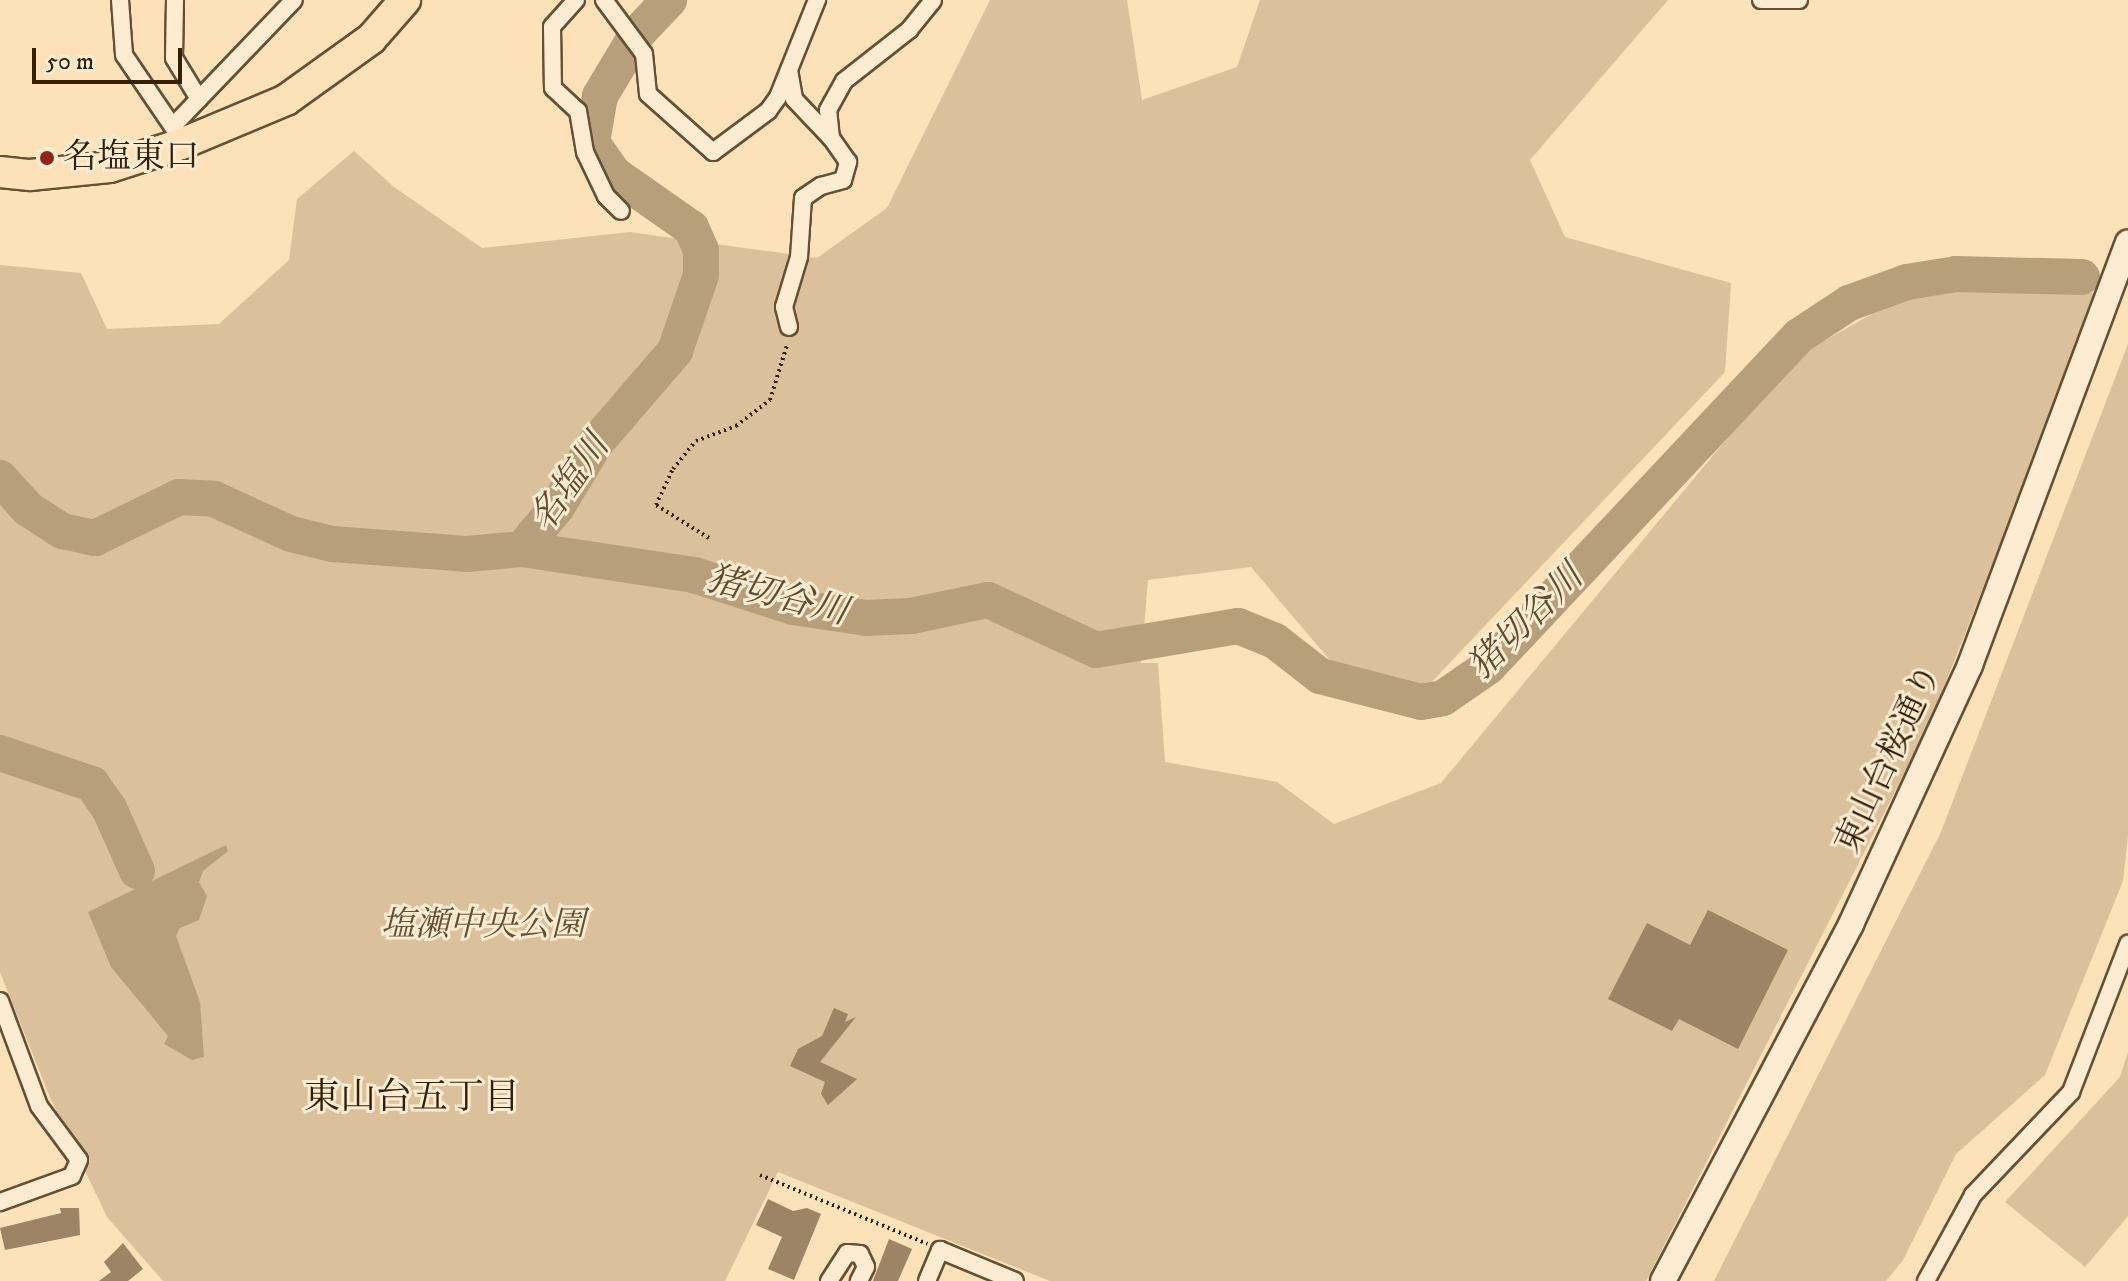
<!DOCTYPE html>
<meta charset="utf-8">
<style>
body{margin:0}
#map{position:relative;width:2128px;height:1281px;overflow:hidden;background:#fce1b9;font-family:"IM FELL DW Pica","Noto Serif JP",serif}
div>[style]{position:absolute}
.green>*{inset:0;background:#dac09b}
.water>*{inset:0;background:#b89f7c}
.river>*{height:36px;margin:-18px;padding:0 18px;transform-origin:18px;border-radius:18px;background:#b89f7c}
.building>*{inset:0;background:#9c8464}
.path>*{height:4px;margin-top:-2px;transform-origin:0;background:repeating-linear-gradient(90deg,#342007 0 2px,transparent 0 6px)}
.roads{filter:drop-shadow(2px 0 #665034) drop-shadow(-2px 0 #665034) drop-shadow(0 2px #665034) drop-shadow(0 -2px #665034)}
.street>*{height:16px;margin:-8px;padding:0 8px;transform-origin:8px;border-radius:8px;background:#fdecd2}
.secondary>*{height:24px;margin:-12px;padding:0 12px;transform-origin:12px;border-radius:12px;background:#fdecd2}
.highway>*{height:30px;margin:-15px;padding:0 15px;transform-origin:15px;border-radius:15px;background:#fce1b9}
.dots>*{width:22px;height:22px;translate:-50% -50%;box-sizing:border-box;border:4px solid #fdecd2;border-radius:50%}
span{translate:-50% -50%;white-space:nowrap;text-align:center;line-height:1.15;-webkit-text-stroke:6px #fdecd2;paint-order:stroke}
.poi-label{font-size:34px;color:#342007}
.left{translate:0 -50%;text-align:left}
.street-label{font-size:34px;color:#342007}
.park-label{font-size:34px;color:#665033;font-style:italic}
.water-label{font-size:36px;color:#624c30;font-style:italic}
.neighbourhood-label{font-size:36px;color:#342007}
.scale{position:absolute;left:32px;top:48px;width:150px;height:36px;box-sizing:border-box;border:4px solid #342007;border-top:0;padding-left:10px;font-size:24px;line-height:28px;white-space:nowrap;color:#342007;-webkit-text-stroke:6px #fdecd2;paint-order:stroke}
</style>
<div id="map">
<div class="green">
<div style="clip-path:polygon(990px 0,1127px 0,1142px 100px,1237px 67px,1260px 0,1668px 0,1530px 160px,1565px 237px,1731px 283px,1725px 372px,1426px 688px,1334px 665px,1251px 567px,1148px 580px,1141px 663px,1158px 663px,1165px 762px,1277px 782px,1334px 824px,1441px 783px,1794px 358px,1895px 301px,2014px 282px,2099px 294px,1929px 725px,1646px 1281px,1050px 1281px,778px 1172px,725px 1281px,163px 1281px,107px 1217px,49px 1095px,0 972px,0 265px,81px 273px,107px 329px,219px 324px,289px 260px,297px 199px,354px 151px,394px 187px,482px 248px,630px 232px,817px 258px,887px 208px)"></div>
<div style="clip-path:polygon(2128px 344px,2128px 836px,2123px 881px,2045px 1075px,1956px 1154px,1903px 1260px,1886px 1281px,1714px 1281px,1941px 832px)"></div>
<div style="clip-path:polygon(2128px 1052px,2128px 1216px,2085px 1267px,2005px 1202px,2120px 1077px)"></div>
</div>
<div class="water">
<div style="clip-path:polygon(226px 845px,228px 851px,203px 871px,199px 882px,207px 896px,199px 920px,180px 928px,176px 936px,200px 1002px,204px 1057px,192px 1060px,164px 1044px,168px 1036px,111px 967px,88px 912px)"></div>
</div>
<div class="river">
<div style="left:0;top:478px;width:42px;rotate:47.9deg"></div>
<div style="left:28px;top:509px;width:40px;rotate:32.9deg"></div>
<div style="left:62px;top:531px;width:34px;rotate:12deg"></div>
<div style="left:95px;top:538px;width:93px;rotate:-26deg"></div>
<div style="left:179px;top:497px;width:35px;rotate:3deg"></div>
<div style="left:214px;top:499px;width:85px;rotate:24.4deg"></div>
<div style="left:291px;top:534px;width:42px;rotate:13.7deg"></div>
<div style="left:332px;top:544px;width:135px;rotate:4.2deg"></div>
<div style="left:467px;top:554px;width:55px;rotate:-5.2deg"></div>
<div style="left:522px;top:549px;width:174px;rotate:8.6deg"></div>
<div style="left:694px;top:575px;width:104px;rotate:17.9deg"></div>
<div style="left:793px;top:607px;width:74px;rotate:8.6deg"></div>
<div style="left:866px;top:618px;width:45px;rotate:-2.5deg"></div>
<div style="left:911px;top:616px;width:79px;rotate:-11.7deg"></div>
<div style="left:988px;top:600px;width:119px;rotate:24.8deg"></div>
<div style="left:1096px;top:650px;width:144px;rotate:-9.6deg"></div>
<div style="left:1238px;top:626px;width:40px;rotate:22deg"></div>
<div style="left:1275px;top:641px;width:57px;rotate:37.9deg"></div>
<div style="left:1320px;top:676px;width:104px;rotate:14.4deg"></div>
<div style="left:1421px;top:702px;width:22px;rotate:-10deg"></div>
<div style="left:1443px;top:698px;width:55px;rotate:-34.6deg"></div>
<div style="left:1488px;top:667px;width:454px;rotate:-46.8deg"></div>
<div style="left:1799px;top:336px;width:60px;rotate:-33.4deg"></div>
<div style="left:1849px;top:303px;width:62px;rotate:-19.9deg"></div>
<div style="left:1907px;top:282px;width:50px;rotate:-9.3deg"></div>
<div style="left:1956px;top:274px;width:126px;rotate:1.4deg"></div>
<div style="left:522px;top:549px;width:55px;rotate:-50.2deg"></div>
<div style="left:557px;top:507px;width:74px;rotate:-58.9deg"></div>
<div style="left:595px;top:444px;width:123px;rotate:-49.3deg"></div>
<div style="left:675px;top:351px;width:80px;rotate:-71.1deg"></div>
<div style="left:701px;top:275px;width:25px;rotate:-90deg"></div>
<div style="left:701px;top:250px;width:24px;rotate:-114deg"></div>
<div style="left:691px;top:228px;width:94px;rotate:-145deg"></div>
<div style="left:614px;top:174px;width:39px;rotate:-125deg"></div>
<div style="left:592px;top:142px;width:47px;rotate:-80.1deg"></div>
<div style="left:600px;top:96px;width:72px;rotate:-59.2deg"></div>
<div style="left:637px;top:34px;width:47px;rotate:-46.7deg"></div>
<div style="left:0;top:753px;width:97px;rotate:18.6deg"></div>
<div style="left:92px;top:784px;width:29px;rotate:55deg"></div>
<div style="left:109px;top:808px;width:69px;rotate:66deg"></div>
</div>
<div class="building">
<div style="clip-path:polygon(1708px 910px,1788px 950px,1738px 1049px,1679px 1019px,1672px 1031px,1608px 999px,1647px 923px,1690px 945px)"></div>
<div style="clip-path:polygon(834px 1008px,848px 1014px,845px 1022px,856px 1017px,820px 1062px,857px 1079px,828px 1105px,821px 1094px,825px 1082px,790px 1066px,798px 1049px,822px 1036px)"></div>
<div style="clip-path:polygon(768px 1199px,793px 1211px,807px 1208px,821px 1214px,794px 1280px,768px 1269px,782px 1237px,756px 1225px)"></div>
<div style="clip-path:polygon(60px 1208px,79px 1208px,80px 1235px,5px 1250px,0 1228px,61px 1213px)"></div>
<div style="clip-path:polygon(889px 1239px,912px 1249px,898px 1281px,873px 1281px)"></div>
<div style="clip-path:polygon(123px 1243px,143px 1269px,128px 1281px,99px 1281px,111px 1272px,104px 1262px)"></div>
</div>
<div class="path">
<div style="left:709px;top:538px;width:62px;rotate:-148.1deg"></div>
<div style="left:656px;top:505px;width:40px;rotate:-65deg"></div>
<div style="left:673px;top:469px;width:36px;rotate:-51deg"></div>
<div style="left:696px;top:441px;width:43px;rotate:-20.6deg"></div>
<div style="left:736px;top:426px;width:43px;rotate:-37.4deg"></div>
<div style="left:770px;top:400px;width:58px;rotate:-72.8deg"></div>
<div style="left:760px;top:1175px;width:181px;rotate:22.4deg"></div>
</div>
<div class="roads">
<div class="street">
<div style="left:120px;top:0;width:55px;rotate:85.8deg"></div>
<div style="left:124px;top:55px;width:94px;rotate:55.8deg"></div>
<div style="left:175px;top:0;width:58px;rotate:91deg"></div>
<div style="left:174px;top:58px;width:48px;rotate:58.6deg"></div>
<div style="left:576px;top:0;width:36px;rotate:132deg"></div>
<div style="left:552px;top:27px;width:61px;rotate:89.1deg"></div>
<div style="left:553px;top:88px;width:34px;rotate:43deg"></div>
<div style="left:578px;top:111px;width:42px;rotate:80.3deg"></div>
<div style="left:585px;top:152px;width:49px;rotate:64.5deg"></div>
<div style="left:606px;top:196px;width:21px;rotate:45deg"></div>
<div style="left:604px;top:0;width:67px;rotate:53.5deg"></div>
<div style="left:644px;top:54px;width:40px;rotate:84.3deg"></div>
<div style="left:648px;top:94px;width:87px;rotate:41.7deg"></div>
<div style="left:713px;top:152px;width:69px;rotate:-36.7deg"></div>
<div style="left:768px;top:111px;width:17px;rotate:-54deg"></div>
<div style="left:778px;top:97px;width:105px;rotate:-68.1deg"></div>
<div style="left:1761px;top:0;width:38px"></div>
<div style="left:789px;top:70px;width:29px;rotate:80deg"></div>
<div style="left:794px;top:99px;width:54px;rotate:46.5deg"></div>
<div style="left:174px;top:125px;width:173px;rotate:-46.2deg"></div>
<div style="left:789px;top:327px;width:21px;rotate:-104deg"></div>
<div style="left:784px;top:307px;width:52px;rotate:-73.3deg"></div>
<div style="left:799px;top:257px;width:59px;rotate:-86.1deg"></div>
<div style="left:803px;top:198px;width:22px;rotate:-34deg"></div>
<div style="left:821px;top:186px;width:23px;rotate:-15deg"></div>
<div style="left:843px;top:180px;width:19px;rotate:-74deg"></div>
<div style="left:848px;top:162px;width:29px;rotate:-125deg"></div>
<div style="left:831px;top:138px;width:28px;rotate:-96deg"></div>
<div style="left:828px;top:110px;width:33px;rotate:-61deg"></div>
<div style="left:844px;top:81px;width:83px;rotate:-38.1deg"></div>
<div style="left:909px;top:30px;width:38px;rotate:-51deg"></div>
<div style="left:0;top:1001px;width:112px;rotate:69.6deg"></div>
<div style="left:39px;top:1106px;width:67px;rotate:53.5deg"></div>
<div style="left:79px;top:1160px;width:17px;rotate:114deg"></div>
<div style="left:72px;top:1176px;width:77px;rotate:160.1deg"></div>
<div style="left:829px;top:1281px;width:33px;rotate:-57deg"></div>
<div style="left:847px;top:1253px;width:13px;rotate:4deg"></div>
<div style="left:860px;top:1254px;width:14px;rotate:65deg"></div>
<div style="left:866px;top:1267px;width:16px;rotate:117deg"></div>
<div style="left:927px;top:1281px;width:34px;rotate:-67deg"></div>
<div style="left:940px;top:1250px;width:81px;rotate:22.5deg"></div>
<div style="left:1926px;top:1281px;width:98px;rotate:-61.3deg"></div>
<div style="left:1973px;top:1195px;width:142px;rotate:-46.4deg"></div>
<div style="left:2071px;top:1092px;width:159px;rotate:-68.9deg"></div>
</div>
<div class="secondary">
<div style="left:1663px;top:1281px;width:403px;rotate:-62.2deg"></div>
<div style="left:1851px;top:924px;width:285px;rotate:-65.3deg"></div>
<div style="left:1970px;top:665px;width:451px;rotate:-69.5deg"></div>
</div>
<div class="highway">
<div style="left:0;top:172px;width:30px;rotate:6deg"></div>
<div style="left:30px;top:175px;width:80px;rotate:-5.7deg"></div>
<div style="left:110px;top:167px;width:75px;rotate:-17.9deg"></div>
<div style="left:181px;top:144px;width:114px;rotate:-22.7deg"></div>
<div style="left:286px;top:100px;width:105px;rotate:-35.7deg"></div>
<div style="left:371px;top:39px;width:52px;rotate:-48.9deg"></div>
</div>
</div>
<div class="dots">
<div style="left:47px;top:158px;background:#8f2418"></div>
</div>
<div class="poi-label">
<span class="left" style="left:63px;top:158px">名塩東口</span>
</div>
<div class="street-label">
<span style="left:1889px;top:759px;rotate:-65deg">東山台桜通り</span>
</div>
<div class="park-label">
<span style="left:483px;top:926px">塩瀬中央公園</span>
</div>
<div class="water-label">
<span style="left:570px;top:483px;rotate:-55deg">名塩川</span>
<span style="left:777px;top:596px;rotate:14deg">猪切谷川</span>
<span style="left:1526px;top:622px;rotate:-45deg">猪切谷川</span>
</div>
<div class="neighbourhood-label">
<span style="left:412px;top:1098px">東山台五丁目</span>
</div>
<div class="scale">50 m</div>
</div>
